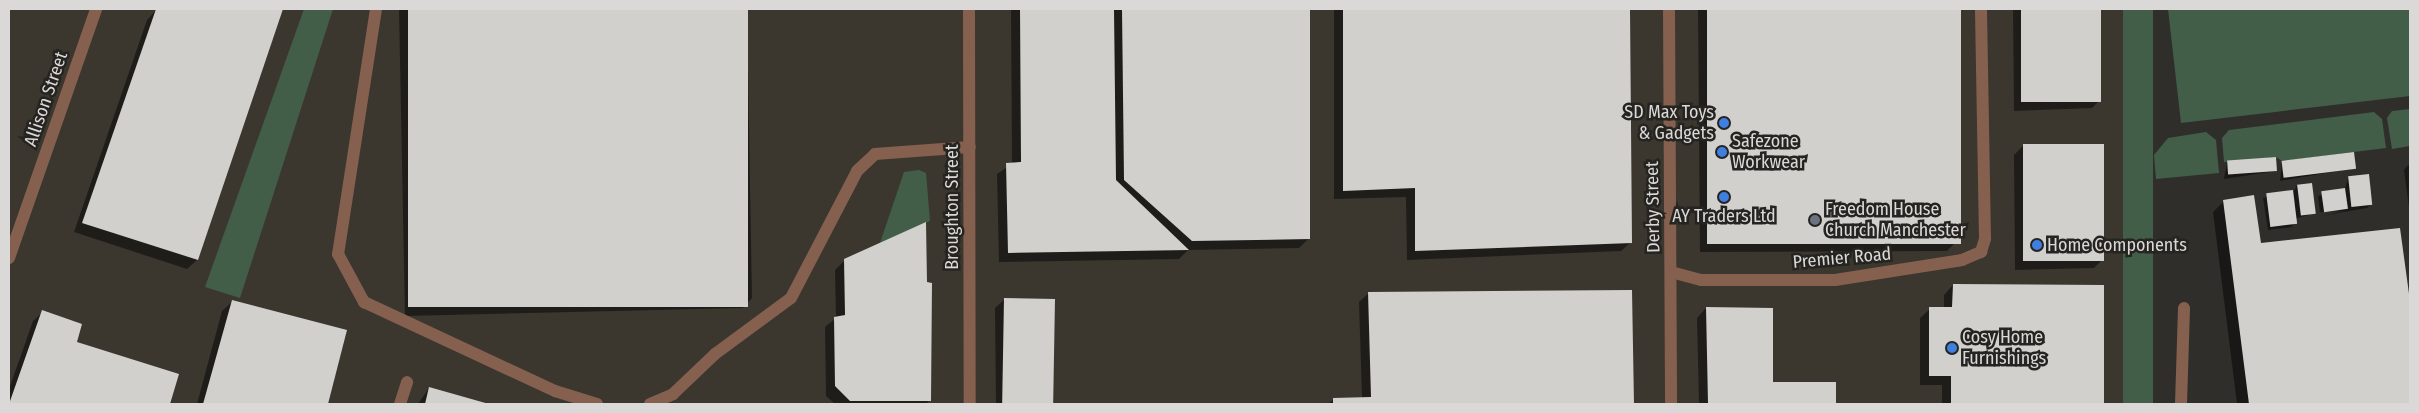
<!DOCTYPE html>
<style>
body{margin:0}
#map{position:relative;width:2419px;height:413px;overflow:hidden;background:#2f2e2b;font-family:"Fira Sans Condensed",sans-serif}
div>[style]{position:absolute}
.built>*{inset:0;background:#3b372f;transform-origin:0 0}
.green>*{inset:0;background:#425e49;transform-origin:0 0}
.shadow>*{inset:0;background:#0007}
.building>*{inset:0;background:#d1d0cc;transform-origin:0 0}
.minor>*{height:12px;margin:-6px;padding:0 6px;transform-origin:6px;border-radius:6px;background:#85604f}
.dots>*{width:14px;height:14px;translate:-50% -50%;box-sizing:border-box;border:2px solid #252421;border-radius:50%}
span{translate:-50% -50%;white-space:nowrap;text-align:center;line-height:1.15;-webkit-text-stroke:5px #252421;paint-order:stroke}
.street-label{font-size:18px;color:#dad9d7}
.poi-label{font-size:18px;color:#dad9d7}
.right{translate:-100% -50%;text-align:right}
.left{translate:0 -50%;text-align:left}
.frame{position:absolute;inset:0;border:10px solid #dad9d7;pointer-events:none}
</style>
<div id="map">
<div class="built">
<div style="left:9px;top:9px;width:2114px;height:395px"></div>
</div>
<div class="green">
<div style="clip-path:polygon(304px 9px,333px 9px,240px 298px,205px 287px)"></div>
<div style="left:2123px;top:9px;width:30px;height:395px"></div>
<div style="clip-path:polygon(2168px 9px,2410px 9px,2410px 96px,2181px 123px)"></div>
<div style="clip-path:polygon(2410px 109px,2410px 146px,2392px 149px,2387px 118px,2392px 111px)"></div>
<div style="clip-path:polygon(2374px 112px,2382px 119px,2386px 148px,2282px 161px,2276px 157px,2224px 162px,2222px 138px,2229px 130px)"></div>
<div style="clip-path:polygon(2206px 132px,2216px 140px,2219px 173px,2156px 179px,2154px 155px,2168px 138px)"></div>
<div style="clip-path:polygon(919px 170px,926px 173px,930px 221px,880px 243px,904px 172px)"></div>
</div>
<div class="shadow">
<div style="clip-path:polygon(157px 9px,281px 9px,197px 260px,187px 269px,74px 232px,147px 20px)"></div>
<div style="clip-path:polygon(399px 9px,747px 9px,752px 298px,743px 308px,405px 316px)"></div>
<div style="clip-path:polygon(1011px 9px,1309px 9px,1309px 238px,1299px 248px,1188px 250px,1179px 259px,999px 262px,997px 174px,1012px 164px)"></div>
<div style="clip-path:polygon(1334px 9px,1628px 9px,1631px 242px,1621px 251px,1407px 260px,1406px 197px,1334px 199px)"></div>
<div style="clip-path:polygon(1698px 9px,1960px 9px,1957px 241px,1947px 251px,1700px 252px)"></div>
<div style="clip-path:polygon(2013px 9px,2101px 9px,2101px 99px,2092px 108px,2014px 111px)"></div>
<div style="clip-path:polygon(2024px 145px,2103px 259px,2094px 268px,2015px 270px,2014px 155px)"></div>
<div style="clip-path:polygon(2227px 163px,2276px 171px,2224px 179px)"></div>
<div style="clip-path:polygon(2282px 163px,2354px 168px,2280px 181px)"></div>
<div style="clip-path:polygon(2410px 163px,2410px 215px,2404px 170px)"></div>
<div style="clip-path:polygon(2348px 178px,2371px 204px,2367px 208px,2320px 216px,2344px 211px,2320px 212px,2318px 196px,2345px 189px)"></div>
<div style="clip-path:polygon(2297px 185px,2314px 213px,2295px 219px,2292px 227px,2268px 230px,2263px 198px,2294px 191px)"></div>
<div style="clip-path:polygon(2224px 201px,2260px 244px,2399px 229px,2410px 310px,2410px 404px,2237px 404px,2213px 212px)"></div>
<div style="clip-path:polygon(845px 260px,926px 284px,930px 400px,926px 404px,835px 404px,826px 396px,825px 327px,836px 318px,835px 270px)"></div>
<div style="clip-path:polygon(1953px 285px,2103px 286px,2102px 404px,1942px 404px,1942px 385px,1920px 385px,1920px 318px,1930px 309px,1944px 309px,1944px 295px)"></div>
<div style="clip-path:polygon(1631px 291px,1633px 404px,1328px 404px,1334px 399px,1362px 398px,1359px 302px,1369px 293px)"></div>
<div style="clip-path:polygon(1005px 299px,1054px 300px,1052px 404px,996px 404px,995px 308px)"></div>
<div style="clip-path:polygon(232px 302px,346px 331px,326px 404px,197px 404px,222px 311px)"></div>
<div style="clip-path:polygon(1706px 308px,1772px 384px,1835px 383px,1835px 404px,1699px 404px,1697px 318px)"></div>
<div style="clip-path:polygon(43px 312px,76px 343px,178px 375px,168px 404px,9px 404px,9px 389px,33px 321px)"></div>
<div style="clip-path:polygon(429px 388px,486px 404px,418px 404px)"></div>
</div>
<div class="building">
<div style="clip-path:polygon(156px 9px,283px 9px,198px 260px,82px 223px)"></div>
<div style="left:408px;top:9px;width:340px;height:298px"></div>
<div style="clip-path:polygon(1020px 9px,1114px 9px,1116px 180px,1189px 250px,1008px 253px,1006px 163px,1021px 162px)"></div>
<div style="clip-path:polygon(1122px 9px,1310px 9px,1310px 239px,1192px 241px,1124px 180px)"></div>
<div style="clip-path:polygon(1343px 9px,1630px 9px,1632px 243px,1415px 251px,1415px 188px,1343px 191px)"></div>
<div style="left:1707px;top:9px;width:254px;height:235px"></div>
<div style="left:2021px;top:9px;width:80px;height:93px"></div>
<div style="left:2023px;top:144px;width:81px;height:117px"></div>
<div style="left:2354px;top:152px;width:17px;height:73px;rotate:83deg"></div>
<div style="left:2276px;top:157px;width:14px;height:49px;rotate:86deg"></div>
<div style="left:2369px;top:174px;width:31px;height:21px;rotate:84deg"></div>
<div style="left:2312px;top:183px;width:31px;height:15px;rotate:83deg"></div>
<div style="left:2345px;top:188px;width:21px;height:24px;rotate:82deg"></div>
<div style="left:2293px;top:190px;width:34px;height:27px;rotate:83deg"></div>
<div style="clip-path:polygon(2254px 195px,2261px 243px,2400px 228px,2410px 301px,2410px 404px,2249px 404px,2223px 200px)"></div>
<div style="clip-path:polygon(926px 222px,927px 282px,932px 283px,931px 401px,850px 401px,835px 386px,834px 317px,845px 315px,844px 259px)"></div>
<div style="clip-path:polygon(1953px 284px,2104px 285px,2104px 404px,1951px 404px,1951px 376px,1929px 376px,1929px 307px,1952px 307px)"></div>
<div style="clip-path:polygon(1632px 290px,1634px 404px,1333px 404px,1333px 398px,1371px 397px,1368px 292px)"></div>
<div style="left:1004px;top:298px;width:51px;height:106px;rotate:1deg"></div>
<div style="clip-path:polygon(232px 300px,347px 330px,328px 404px,203px 404px)"></div>
<div style="clip-path:polygon(1706px 307px,1773px 308px,1773px 382px,1836px 382px,1836px 404px,1708px 404px)"></div>
<div style="clip-path:polygon(42px 310px,82px 324px,77px 342px,179px 374px,170px 404px,9px 404px)"></div>
<div style="clip-path:polygon(429px 387px,489px 404px,425px 404px)"></div>
</div>
<div class="minor">
<div style="left:376px;top:9px;width:248px;rotate:98.8deg"></div>
<div style="left:338px;top:254px;width:55px;rotate:61.6deg"></div>
<div style="left:364px;top:302px;width:211px;rotate:25deg"></div>
<div style="left:555px;top:391px;width:44px;rotate:17.2deg"></div>
<div style="left:969px;top:9px;width:395px;rotate:89.9deg"></div>
<div style="left:1669px;top:9px;width:395px;rotate:89.7deg"></div>
<div style="left:9px;top:258px;width:264px;rotate:-70.7deg"></div>
<div style="left:1671px;top:272px;width:31px;rotate:15deg"></div>
<div style="left:1701px;top:280px;width:134px"></div>
<div style="left:1835px;top:280px;width:129px;rotate:-8.9deg"></div>
<div style="left:1962px;top:260px;width:21px;rotate:-23deg"></div>
<div style="left:1981px;top:252px;width:14px;rotate:-73deg"></div>
<div style="left:1985px;top:239px;width:230px;rotate:-91deg"></div>
<div style="left:400px;top:404px;width:23px;rotate:-72deg"></div>
<div style="left:650px;top:404px;width:25px;rotate:-23deg"></div>
<div style="left:673px;top:394px;width:58px;rotate:-43.6deg"></div>
<div style="left:715px;top:354px;width:94px;rotate:-36.4deg"></div>
<div style="left:791px;top:298px;width:143px;rotate:-62.5deg"></div>
<div style="left:857px;top:171px;width:25px;rotate:-43deg"></div>
<div style="left:875px;top:154px;width:95px;rotate:-4.2deg"></div>
<div style="left:2181px;top:404px;width:96px;rotate:-88.2deg"></div>
</div>
<div class="dots">
<div style="left:1724px;top:123px;background:#3f7fe0"></div>
<div style="left:1722px;top:152px;background:#3f7fe0"></div>
<div style="left:1724px;top:197px;background:#3f7fe0"></div>
<div style="left:1815px;top:220px;background:#6b7280"></div>
<div style="left:2037px;top:245px;background:#3f7fe0"></div>
<div style="left:1952px;top:348px;background:#3f7fe0"></div>
</div>
<div class="street-label">
<span style="left:46px;top:99px;rotate:-71deg">Allison Street</span>
<span style="left:952px;top:207px;rotate:-90deg">Broughton Street</span>
<span style="left:1653px;top:207px;rotate:-91deg">Derby Street</span>
<span style="left:1842px;top:258px;rotate:-5deg">Premier Road</span>
</div>
<div class="poi-label">
<span class="right" style="left:1714px;top:123px">SD Max Toys<br>&amp; Gadgets</span>
<span class="left" style="left:1732px;top:152px">Safezone<br>Workwear</span>
<span class="left" style="left:1825px;top:220px">Freedom House<br>Church Manchester</span>
<span style="left:1724px;top:216px">AY Traders Ltd</span>
<span class="left" style="left:2047px;top:245px">Home Components</span>
<span class="left" style="left:1962px;top:348px">Cosy Home<br>Furnishings</span>
</div>
<div class="frame"></div>
</div>
